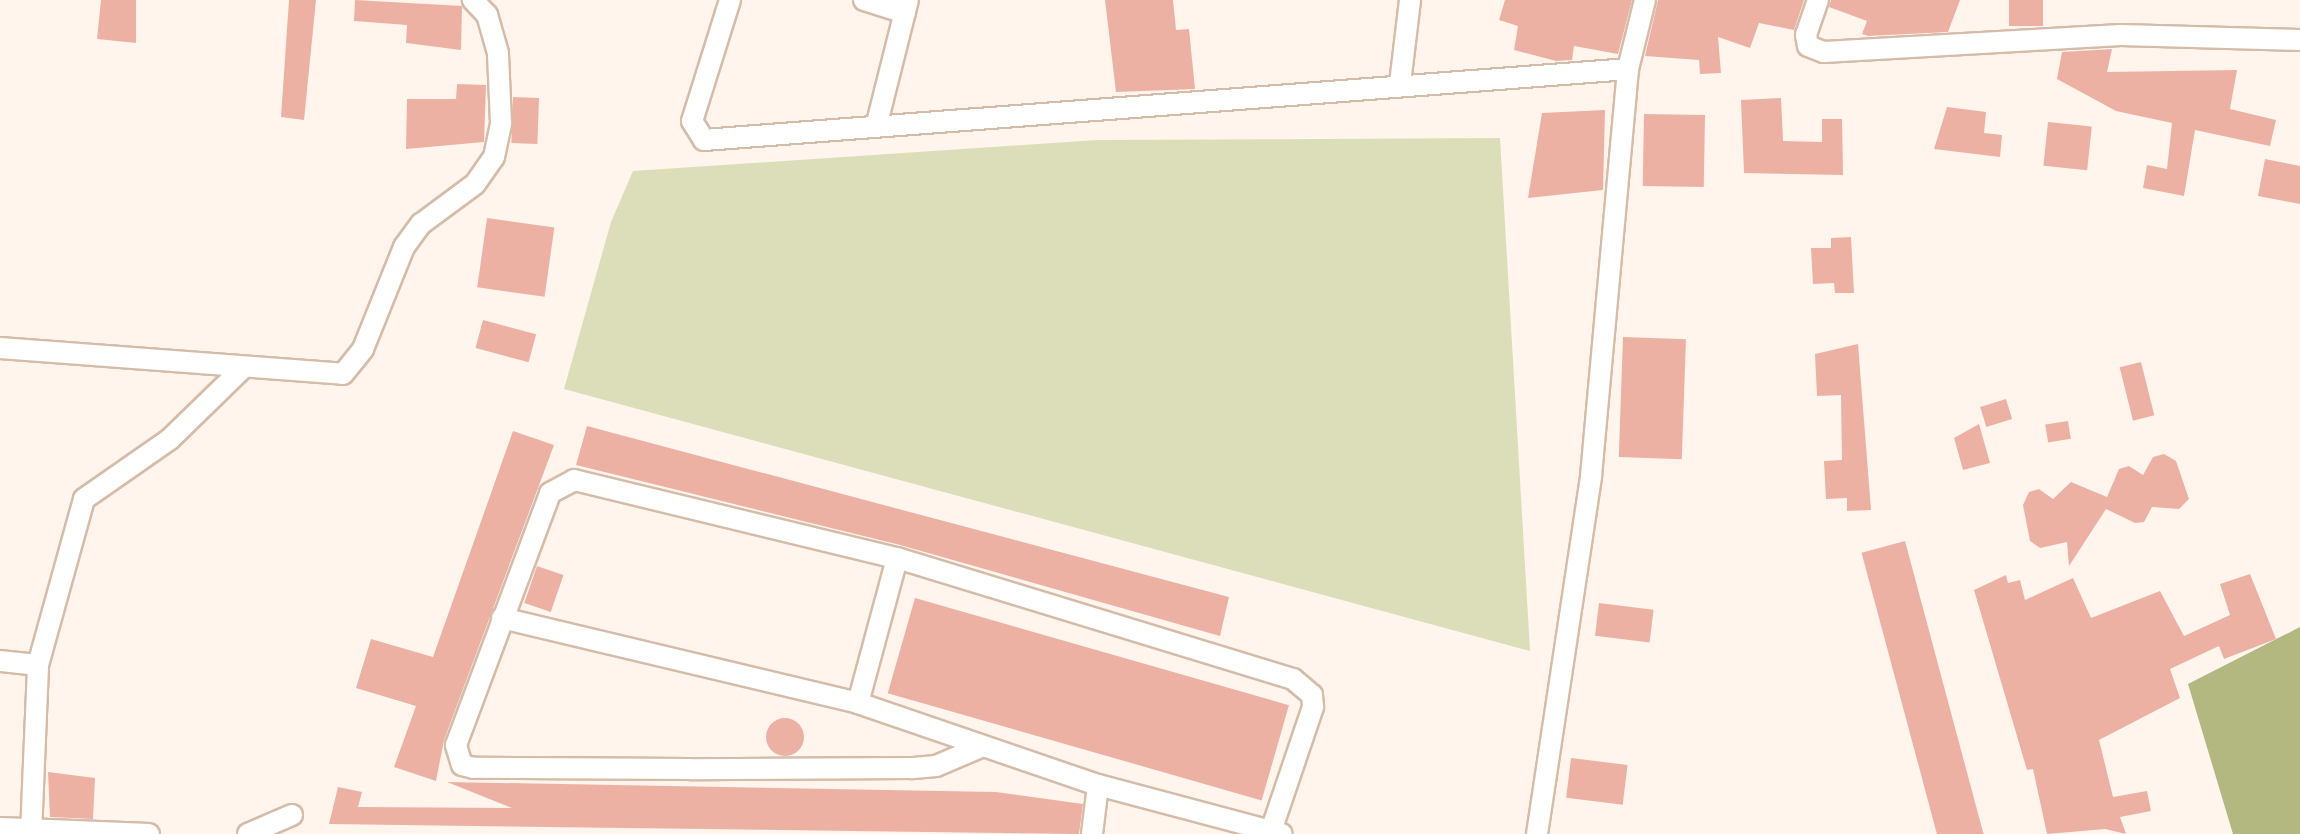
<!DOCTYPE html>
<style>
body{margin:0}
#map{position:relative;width:2300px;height:834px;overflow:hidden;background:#fff5ec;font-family:"Asap Condensed",sans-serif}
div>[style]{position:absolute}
.green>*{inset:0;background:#dbdeb9}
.forest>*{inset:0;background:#b3b780}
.building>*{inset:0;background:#edb1a3;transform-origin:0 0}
.round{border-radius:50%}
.roads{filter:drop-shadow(2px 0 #d5bca8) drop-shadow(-2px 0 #d5bca8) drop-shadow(0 2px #d5bca8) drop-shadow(0 -2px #d5bca8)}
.street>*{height:20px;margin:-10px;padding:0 10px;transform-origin:10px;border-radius:10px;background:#fff}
span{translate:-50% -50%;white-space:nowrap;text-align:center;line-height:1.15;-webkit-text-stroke:6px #fff;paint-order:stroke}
</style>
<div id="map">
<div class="green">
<div style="clip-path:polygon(1500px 138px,1530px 651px,564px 389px,611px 222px,633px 171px,1097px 140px)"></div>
</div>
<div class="forest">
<div style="clip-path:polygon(2300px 627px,2300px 834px,2233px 834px,2188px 684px)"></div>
</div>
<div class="building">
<div style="clip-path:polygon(101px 0,136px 0,136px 43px,97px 39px)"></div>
<div style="clip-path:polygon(289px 0,316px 0,304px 120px,281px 117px)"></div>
<div style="clip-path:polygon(355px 0,462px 6px,461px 50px,406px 43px,407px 25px,354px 21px)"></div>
<div style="clip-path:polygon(1105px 0,1173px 0,1176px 30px,1189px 29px,1195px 89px,1116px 92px)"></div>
<div style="clip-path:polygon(1505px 0,1632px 0,1618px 54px,1574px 46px,1572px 60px,1556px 61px,1514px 50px,1518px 26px,1499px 20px)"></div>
<div style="clip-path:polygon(1658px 0,1804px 0,1794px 30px,1759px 23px,1750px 48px,1718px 37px,1721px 73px,1700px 74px,1699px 60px,1645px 56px)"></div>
<div style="clip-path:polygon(1831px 0,1960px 0,1948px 32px,1868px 36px,1862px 34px,1867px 21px,1829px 7px)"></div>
<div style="left:2009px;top:0;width:34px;height:26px"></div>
<div style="clip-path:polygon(2112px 49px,2107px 72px,2237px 70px,2230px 109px,2276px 120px,2270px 146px,2195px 130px,2184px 196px,2143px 188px,2147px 165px,2167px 169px,2172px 123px,2116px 111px,2057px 79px,2062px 52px)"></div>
<div style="clip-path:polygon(457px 84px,486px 85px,484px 142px,406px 149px,407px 99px,456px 99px)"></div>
<div style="left:513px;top:97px;width:26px;height:46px;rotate:2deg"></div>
<div style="clip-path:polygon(1781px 98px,1783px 141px,1822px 142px,1822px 119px,1842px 119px,1843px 175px,1744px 173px,1741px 100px)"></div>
<div style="clip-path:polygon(1947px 107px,1986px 112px,1984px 133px,2002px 135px,2000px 157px,1934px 149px)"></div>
<div style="clip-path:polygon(1605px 110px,1603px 190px,1528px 198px,1542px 113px)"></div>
<div style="left:1644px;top:114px;width:61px;height:72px;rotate:1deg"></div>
<div style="left:2048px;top:122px;width:44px;height:44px;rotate:6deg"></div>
<div style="clip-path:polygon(2265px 159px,2300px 166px,2300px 204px,2258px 196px)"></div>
<div style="left:487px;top:218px;width:68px;height:70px;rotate:8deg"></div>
<div style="clip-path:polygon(1851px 237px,1854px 293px,1835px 293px,1834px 283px,1813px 284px,1811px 248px,1831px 248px,1831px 238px)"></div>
<div style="left:483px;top:320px;width:55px;height:29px;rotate:15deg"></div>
<div style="left:1623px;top:337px;width:63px;height:120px;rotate:2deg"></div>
<div style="clip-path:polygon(1858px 344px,1871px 510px,1847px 511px,1847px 498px,1826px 499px,1824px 461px,1842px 460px,1841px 395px,1817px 396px,1815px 354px)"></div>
<div style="left:2141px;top:362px;width:55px;height:22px;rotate:76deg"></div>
<div style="left:2006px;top:399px;width:21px;height:27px;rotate:73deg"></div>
<div style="left:2068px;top:421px;width:18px;height:23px;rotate:81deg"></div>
<div style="clip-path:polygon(1979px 424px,1990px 463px,1963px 470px,1954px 438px)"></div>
<div style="clip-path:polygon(587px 426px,1229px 597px,1220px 636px,900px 545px,576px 465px)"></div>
<div style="clip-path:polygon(513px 431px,554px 445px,444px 740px,436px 781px,394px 767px,416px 706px,356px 688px,371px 639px,433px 657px)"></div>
<div style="clip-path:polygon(2164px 454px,2176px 461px,2189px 499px,2179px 509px,2152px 507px,2144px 522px,2135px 523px,2106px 509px,2069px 566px,2067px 542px,2040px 548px,2030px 541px,2023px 505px,2029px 492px,2039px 489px,2053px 499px,2071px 482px,2107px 497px,2119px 469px,2129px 466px,2143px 475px,2153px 457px)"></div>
<div style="left:1905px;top:541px;width:304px;height:45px;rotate:75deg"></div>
<div style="left:537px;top:566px;width:28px;height:39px;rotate:19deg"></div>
<div style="clip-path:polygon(2250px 574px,2276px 639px,2224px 659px,2219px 646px,2170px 669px,2180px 698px,2099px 740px,2113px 797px,2147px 791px,2151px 811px,2120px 817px,2126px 834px,2105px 829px,2047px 834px,2033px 769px,2027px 770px,1974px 590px,2006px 575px,2008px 583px,2020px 580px,2025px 600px,2073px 578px,2091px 618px,2160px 591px,2184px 636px,2230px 615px,2220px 584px)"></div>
<div style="left:915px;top:598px;width:389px;height:99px;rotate:16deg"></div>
<div style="left:1599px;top:603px;width:55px;height:33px;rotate:7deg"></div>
<div class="round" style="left:766px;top:718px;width:38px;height:38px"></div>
<div style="left:1571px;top:758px;width:57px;height:40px;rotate:7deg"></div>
<div style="clip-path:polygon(48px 772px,95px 778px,93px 819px,50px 817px)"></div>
<div style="clip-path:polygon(447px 782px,996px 792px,1083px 804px,1079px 834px,329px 824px,338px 787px,362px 792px,358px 807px,512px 808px)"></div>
</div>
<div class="roads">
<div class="street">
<div style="left:730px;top:0;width:127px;rotate:107.4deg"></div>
<div style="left:692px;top:121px;width:22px;rotate:58deg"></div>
<div style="left:704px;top:140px;width:927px;rotate:-4.39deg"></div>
<div style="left:864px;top:0;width:43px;rotate:17.6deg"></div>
<div style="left:1818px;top:0;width:37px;rotate:109deg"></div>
<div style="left:1806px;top:35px;width:11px;rotate:80deg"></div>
<div style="left:1808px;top:46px;width:17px;rotate:21deg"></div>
<div style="left:1824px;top:52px;width:297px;rotate:-3.3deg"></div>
<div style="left:2121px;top:35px;width:179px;rotate:1.6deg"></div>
<div style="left:1400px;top:84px;width:85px;rotate:-83.2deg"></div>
<div style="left:876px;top:127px;width:131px;rotate:-75.9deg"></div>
<div style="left:0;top:348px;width:344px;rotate:4.3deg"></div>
<div style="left:343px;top:374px;width:32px;rotate:-51deg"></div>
<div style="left:363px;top:349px;width:110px;rotate:-68.1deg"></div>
<div style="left:404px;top:247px;width:29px;rotate:-54deg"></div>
<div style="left:421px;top:224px;width:67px;rotate:-36.5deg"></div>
<div style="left:475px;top:184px;width:33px;rotate:-55deg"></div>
<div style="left:494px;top:157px;width:35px;rotate:-78deg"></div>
<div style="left:501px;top:123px;width:70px;rotate:-92.5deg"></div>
<div style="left:498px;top:53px;width:40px;rotate:-106deg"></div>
<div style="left:487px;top:15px;width:21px;rotate:-133deg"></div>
<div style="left:502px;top:618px;width:366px;rotate:13.4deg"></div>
<div style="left:858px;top:703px;width:254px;rotate:18.9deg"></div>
<div style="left:1098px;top:785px;width:190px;rotate:14.9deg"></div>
<div style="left:0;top:661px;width:38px;rotate:6deg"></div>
<div style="left:858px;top:703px;width:150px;rotate:-74.9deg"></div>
<div style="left:983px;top:746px;width:51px;rotate:156.9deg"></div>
<div style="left:936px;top:766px;width:25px;rotate:175deg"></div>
<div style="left:911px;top:768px;width:221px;rotate:179.7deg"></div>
<div style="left:690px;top:769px;width:216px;rotate:-179.7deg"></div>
<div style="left:474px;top:768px;width:12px;rotate:-166deg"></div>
<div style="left:462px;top:765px;width:21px;rotate:-107deg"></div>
<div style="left:456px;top:745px;width:269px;rotate:-69.5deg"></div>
<div style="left:550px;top:493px;width:27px;rotate:-28deg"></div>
<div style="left:574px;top:480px;width:332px;rotate:13.6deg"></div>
<div style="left:897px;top:558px;width:414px;rotate:17deg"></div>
<div style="left:1293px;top:679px;width:25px;rotate:40deg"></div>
<div style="left:1312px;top:695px;width:12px;rotate:85deg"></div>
<div style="left:1313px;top:707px;width:131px;rotate:108.7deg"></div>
<div style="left:0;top:828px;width:149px;rotate:2.3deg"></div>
<div style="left:31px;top:834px;width:169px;rotate:-87.6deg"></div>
<div style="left:38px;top:665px;width:172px;rotate:-74.5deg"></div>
<div style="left:84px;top:499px;width:105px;rotate:-34.9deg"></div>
<div style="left:170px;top:439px;width:102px;rotate:-44.2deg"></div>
<div style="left:248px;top:834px;width:48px;rotate:-23.4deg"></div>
<div style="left:1092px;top:834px;width:49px;rotate:-83deg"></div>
<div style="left:1537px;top:834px;width:362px;rotate:-81.4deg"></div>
<div style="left:1591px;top:476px;width:409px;rotate:-84.8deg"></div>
<div style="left:1628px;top:69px;width:71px;rotate:-76.2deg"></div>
</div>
</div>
</div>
